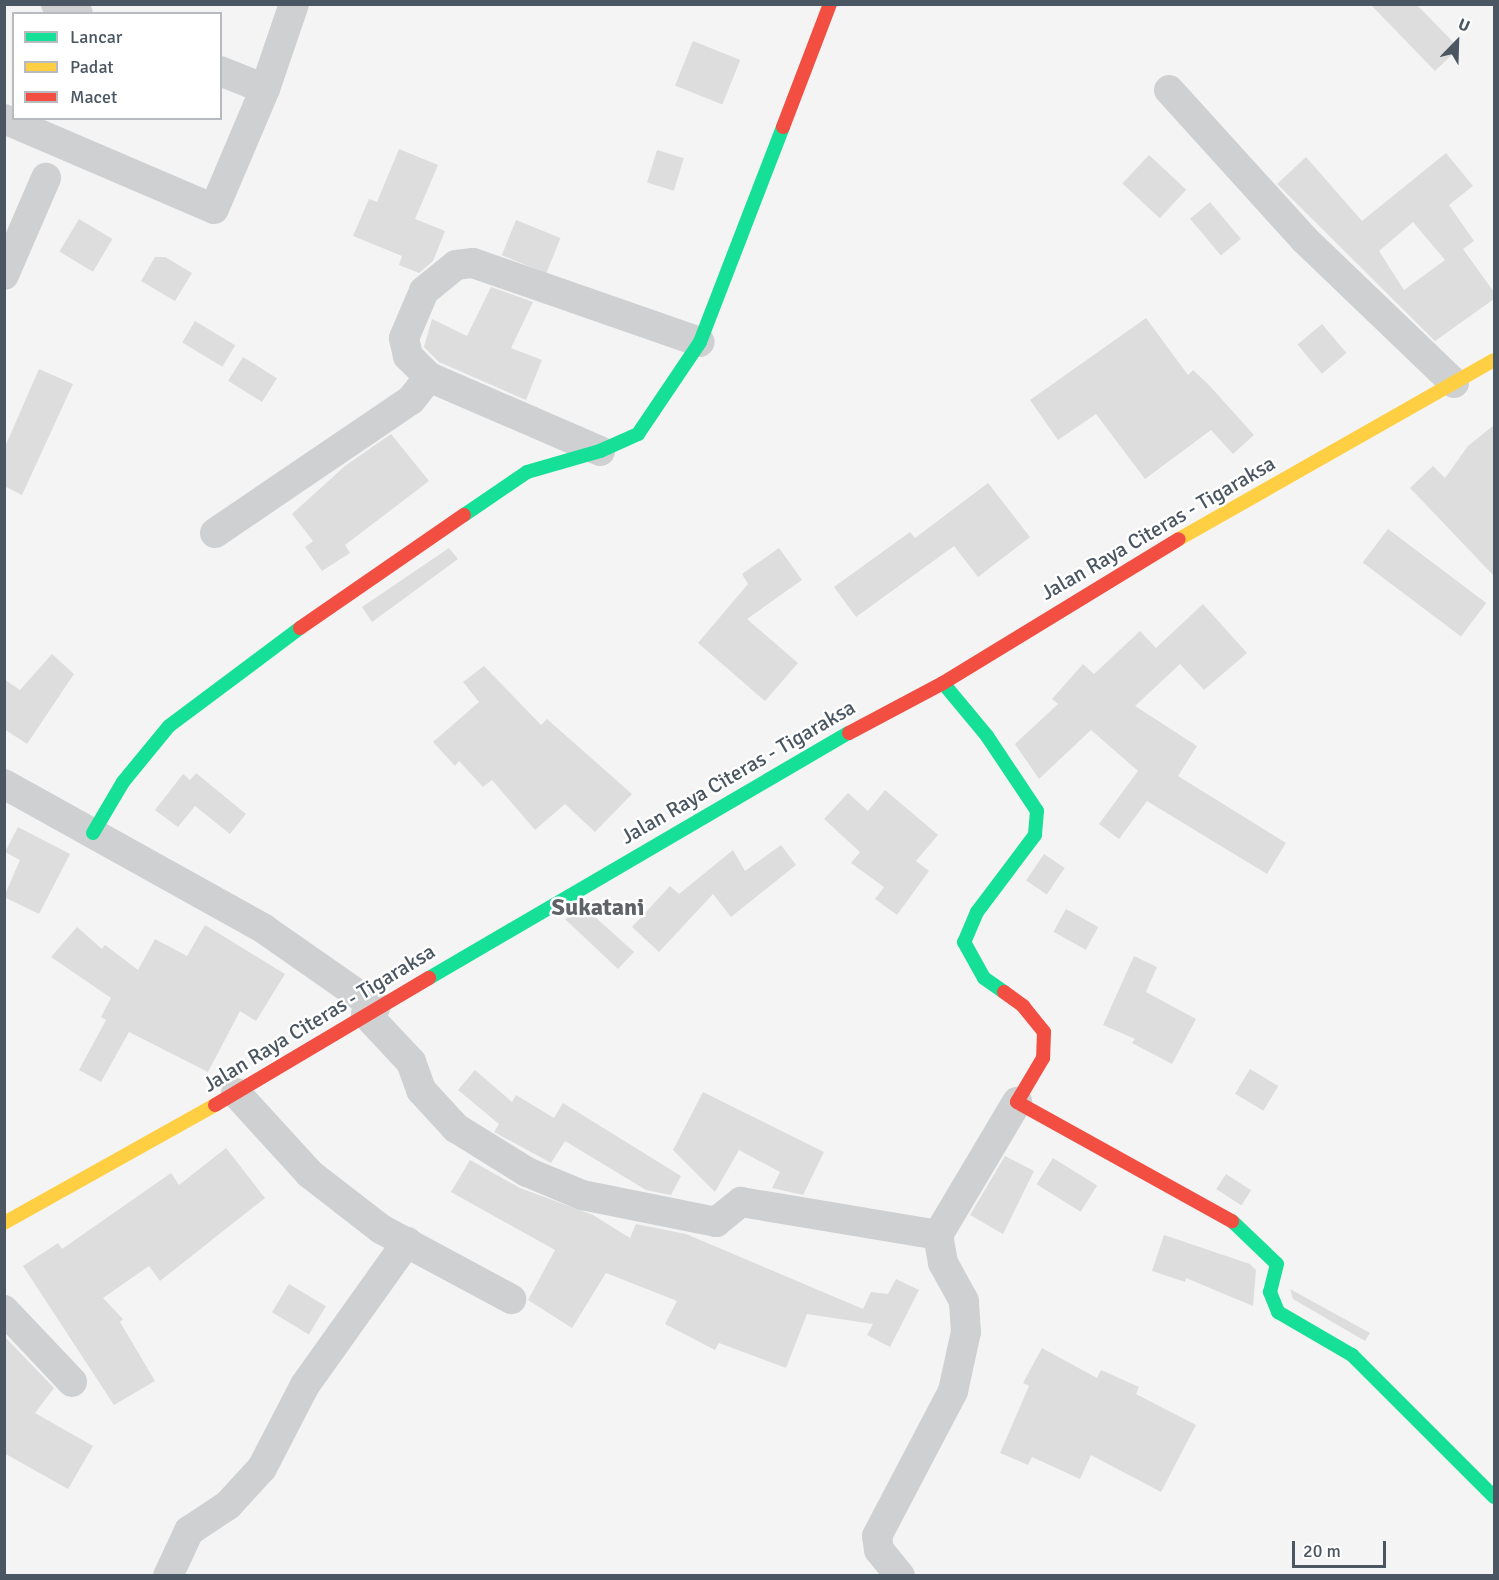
<!DOCTYPE html>
<style>
body{margin:0}
#map{position:relative;width:1499px;height:1580px;overflow:hidden;background:#f4f4f4;font-family:Signika,sans-serif}
div>[style]{position:absolute}
.building>*{inset:0;background:#ddddde;transform-origin:0 0}
.street>*{height:30px;margin:-15px;padding:0 15px;transform-origin:15px;border-radius:15px;background:#ced0d2}
.fast>*{height:14px;margin:-7px;padding:0 7px;transform-origin:7px;border-radius:7px;background:#16e098}
.slow>*{height:14px;margin:-7px;padding:0 7px;transform-origin:7px;border-radius:7px;background:#ffcf43}
.jam>*{height:14px;margin:-7px;padding:0 7px;transform-origin:7px;border-radius:7px;background:#f24e42}
span{translate:-50% -50%;white-space:nowrap;text-align:center;line-height:1.15;-webkit-text-stroke:5px #fff;paint-order:stroke}
.street-label{font-size:21px;color:#4a5661}
.quarter-label{font-size:24px;color:#5f6368;font-weight:700}
.frame{position:absolute;inset:0;border:6px solid #4a5661;pointer-events:none}
.legend{position:absolute;left:12px;top:12px;width:210px;height:108px;box-sizing:border-box;background:#fff;border:2px solid #b7bbc0;margin:0;padding:8px 10px;list-style:none;font-size:18px;color:#4a5661}
.legend li{display:flex;align-items:center;gap:12px;height:30px}
.legend b{width:30px;border:2px solid #b7bbc0}
.north{position:absolute;left:1427px;top:12px;width:60px;height:60px;-webkit-text-stroke:4px #fff;paint-order:stroke;rotate:23deg;font-size:16px;font-weight:700;line-height:24px;text-align:center;color:#4a5661}
.north::after{content:'';display:block;margin:auto;width:21px;height:27px;background:#4a5661;clip-path:polygon(50% 0,100% 100%,50% 72%,0 100%)}
.scale{position:absolute;left:1292px;top:1541px;width:94px;height:27px;box-sizing:border-box;border:3px solid #4a5661;border-top:0;padding-left:8px;font-size:18px;line-height:21px;white-space:nowrap;color:#4a5661;-webkit-text-stroke:4px #fff;paint-order:stroke}
</style>
<div id="map">
<div class="building">
<div style="clip-path:polygon(1370px 4px,1416px 4px,1459px 48px,1435px 71px)"></div>
<div style="left:693px;top:41px;width:51px;height:48px;rotate:22deg"></div>
<div style="clip-path:polygon(399px 149px,438px 165px,415px 219px,445px 231px,433px 261px,419px 273px,399px 265px,402px 256px,353px 236px,369px 199px,377px 202px)"></div>
<div style="left:657px;top:150px;width:28px;height:34px;rotate:17deg"></div>
<div style="clip-path:polygon(evenodd,1446px 153px,1473px 186px,1449px 205px,1474px 241px,1463px 249px,1494px 292px,1494px 299px,1435px 341px,1277px 184px,1306px 157px,1362px 221px,1446px 153px,1413px 222px,1445px 260px,1404px 290px,1379px 251px,1413px 222px)"></div>
<div style="left:1149px;top:155px;width:51px;height:39px;rotate:43deg"></div>
<div style="left:1210px;top:202px;width:48px;height:26px;rotate:50deg"></div>
<div style="left:79px;top:219px;width:39px;height:38px;rotate:31deg"></div>
<div style="left:516px;top:220px;width:48px;height:38px;rotate:22deg"></div>
<div style="clip-path:polygon(155px 257px,165px 257px,192px 273px,175px 301px,141px 281px)"></div>
<div style="clip-path:polygon(491px 287px,533px 302px,511px 348px,542px 360px,526px 400px,439px 362px,424px 347px,432px 319px,467px 336px)"></div>
<div style="clip-path:polygon(1146px 318px,1188px 375px,1193px 370px,1208px 384px,1254px 435px,1233px 454px,1211px 430px,1145px 479px,1096px 414px,1058px 440px,1030px 400px)"></div>
<div style="left:195px;top:321px;width:47px;height:25px;rotate:31deg"></div>
<div style="left:1322px;top:324px;width:38px;height:32px;rotate:50deg"></div>
<div style="left:243px;top:357px;width:40px;height:28px;rotate:32deg"></div>
<div style="clip-path:polygon(39px 369px,73px 384px,22px 495px,4px 486px,4px 449px)"></div>
<div style="clip-path:polygon(1494px 425px,1494px 576px,1410px 488px,1433px 466px,1445px 478px,1468px 446px)"></div>
<div style="clip-path:polygon(391px 434px,429px 481px,345px 545px,350px 553px,322px 571px,305px 547px,313px 541px,292px 514px,345px 466px)"></div>
<div style="clip-path:polygon(988px 483px,1030px 537px,978px 577px,954px 546px,856px 617px,834px 587px,910px 532px,915px 538px)"></div>
<div style="left:1388px;top:529px;width:123px;height:42px;rotate:37deg"></div>
<div style="clip-path:polygon(449px 548px,458px 559px,372px 622px,362px 607px)"></div>
<div style="clip-path:polygon(779px 548px,802px 580px,747px 619px,798px 663px,765px 701px,698px 643px,748px 584px,742px 574px)"></div>
<div style="clip-path:polygon(1203px 604px,1247px 653px,1204px 690px,1180px 664px,1135px 706px,1197px 746px,1178px 776px,1286px 843px,1267px 874px,1147px 801px,1119px 839px,1099px 824px,1138px 771px,1091px 730px,1039px 779px,1015px 744px,1058px 704px,1052px 699px,1083px 664px,1094px 674px,1140px 631px,1156px 648px)"></div>
<div style="clip-path:polygon(52px 654px,74px 674px,27px 744px,4px 729px,4px 679px,20px 690px)"></div>
<div style="clip-path:polygon(484px 666px,541px 725px,547px 719px,632px 794px,595px 832px,565px 804px,535px 830px,492px 780px,483px 787px,459px 761px,455px 766px,433px 742px,479px 702px,463px 682px)"></div>
<div style="clip-path:polygon(196px 773px,246px 814px,230px 834px,195px 806px,178px 827px,155px 810px,183px 774px,190px 780px)"></div>
<div style="clip-path:polygon(885px 790px,938px 835px,916px 861px,929px 871px,897px 915px,875px 899px,884px 887px,851px 863px,860px 852px,824px 819px,848px 793px,868px 811px)"></div>
<div style="clip-path:polygon(18px 827px,70px 854px,39px 914px,4px 897px,20px 860px,5px 852px)"></div>
<div style="clip-path:polygon(781px 845px,796px 865px,731px 917px,713px 894px,659px 952px,632px 927px,670px 886px,679px 894px,733px 850px,745px 871px)"></div>
<div style="left:1044px;top:854px;width:25px;height:32px;rotate:34deg"></div>
<div style="clip-path:polygon(585px 908px,634px 952px,618px 969px,565px 919px)"></div>
<div style="left:1066px;top:909px;width:37px;height:26px;rotate:29deg"></div>
<div style="clip-path:polygon(205px 925px,285px 974px,256px 1021px,240px 1011px,208px 1072px,129px 1032px,101px 1082px,79px 1070px,106px 1020px,101px 1017px,111px 998px,51px 957px,77px 927px,102px 949px,105px 945px,138px 970px,155px 939px,187px 956px)"></div>
<div style="clip-path:polygon(1134px 956px,1157px 967px,1146px 992px,1196px 1019px,1172px 1064px,1132px 1043px,1135px 1039px,1103px 1025px)"></div>
<div style="left:1250px;top:1069px;width:33px;height:29px;rotate:31deg"></div>
<div style="clip-path:polygon(475px 1070px,512px 1102px,516px 1095px,554px 1118px,563px 1103px,681px 1176px,671px 1195px,646px 1190px,565px 1141px,551px 1163px,494px 1132px,499px 1124px,458px 1090px)"></div>
<div style="clip-path:polygon(703px 1092px,824px 1152px,803px 1195px,772px 1188px,780px 1172px,739px 1150px,715px 1192px,673px 1150px)"></div>
<div style="clip-path:polygon(226px 1148px,265px 1198px,160px 1281px,149px 1266px,103px 1298px,123px 1319px,120px 1322px,155px 1381px,114px 1405px,23px 1266px,58px 1243px,62px 1249px,171px 1173px,179px 1185px)"></div>
<div style="clip-path:polygon(1005px 1156px,1034px 1171px,1003px 1234px,970px 1215px)"></div>
<div style="left:1053px;top:1158px;width:52px;height:31px;rotate:32deg"></div>
<div style="clip-path:polygon(470px 1160px,520px 1188px,593px 1215px,630px 1238px,636px 1224px,686px 1234px,863px 1309px,871px 1292px,888px 1294px,896px 1279px,919px 1290px,890px 1347px,867px 1335px,873px 1324px,807px 1314px,786px 1368px,719px 1343px,715px 1350px,665px 1324px,677px 1301px,606px 1273px,572px 1328px,528px 1300px,555px 1250px,451px 1192px)"></div>
<div style="left:1226px;top:1174px;width:30px;height:18px;rotate:33deg"></div>
<div style="clip-path:polygon(1164px 1235px,1250px 1264px,1256px 1270px,1253px 1306px,1186px 1278px,1185px 1282px,1152px 1271px)"></div>
<div style="left:289px;top:1284px;width:43px;height:33px;rotate:31deg"></div>
<div style="clip-path:polygon(1290px 1289px,1370px 1333px,1365px 1341px,1293px 1299px)"></div>
<div style="clip-path:polygon(4px 1336px,54px 1388px,35px 1413px,93px 1446px,68px 1489px,4px 1453px)"></div>
<div style="clip-path:polygon(1042px 1348px,1097px 1378px,1101px 1370px,1139px 1387px,1136px 1394px,1196px 1425px,1161px 1492px,1091px 1455px,1080px 1479px,1032px 1457px,1028px 1465px,1000px 1453px,1029px 1386px,1023px 1383px)"></div>
</div>
<div class="street">
<div style="left:56px;top:4px;width:24px;rotate:24deg"></div>
<div style="left:220px;top:71px;width:48px;rotate:21.8deg"></div>
<div style="left:1169px;top:90px;width:201px;rotate:47.8deg"></div>
<div style="left:1304px;top:239px;width:208px;rotate:43.8deg"></div>
<div style="left:4px;top:119px;width:228px;rotate:23.2deg"></div>
<div style="left:214px;top:209px;width:130px;rotate:-67deg"></div>
<div style="left:265px;top:89px;width:90px;rotate:-71.2deg"></div>
<div style="left:4px;top:275px;width:106px;rotate:-66.6deg"></div>
<div style="left:600px;top:451px;width:186px;rotate:-156.6deg"></div>
<div style="left:429px;top:377px;width:30px;rotate:-135deg"></div>
<div style="left:408px;top:356px;width:18px;rotate:-103deg"></div>
<div style="left:404px;top:338px;width:51px;rotate:-66.9deg"></div>
<div style="left:424px;top:291px;width:41px;rotate:-39.1deg"></div>
<div style="left:456px;top:265px;width:17px;rotate:-7deg"></div>
<div style="left:473px;top:263px;width:240px;rotate:19.2deg"></div>
<div style="left:215px;top:533px;width:237px;rotate:-34.2deg"></div>
<div style="left:411px;top:400px;width:29px;rotate:-52deg"></div>
<div style="left:4px;top:784px;width:298px;rotate:29.1deg"></div>
<div style="left:264px;top:929px;width:136px;rotate:34.9deg"></div>
<div style="left:366px;top:1014px;width:66px;rotate:46.8deg"></div>
<div style="left:411px;top:1062px;width:30px;rotate:70deg"></div>
<div style="left:421px;top:1090px;width:52px;rotate:47.4deg"></div>
<div style="left:456px;top:1128px;width:84px;rotate:31.8deg"></div>
<div style="left:527px;top:1172px;width:60px;rotate:22.7deg"></div>
<div style="left:582px;top:1195px;width:137px;rotate:11.4deg"></div>
<div style="left:716px;top:1222px;width:32px;rotate:-39deg"></div>
<div style="left:741px;top:1202px;width:200px;rotate:9.5deg"></div>
<div style="left:236px;top:1093px;width:110px;rotate:47.6deg"></div>
<div style="left:310px;top:1174px;width:90px;rotate:37.8deg"></div>
<div style="left:381px;top:1229px;width:148px;rotate:28.3deg"></div>
<div style="left:4px;top:1310px;width:99px;rotate:46.6deg"></div>
<div style="left:168px;top:1576px;width:50px;rotate:-65deg"></div>
<div style="left:189px;top:1531px;width:47px;rotate:-33.7deg"></div>
<div style="left:228px;top:1505px;width:50px;rotate:-47.4deg"></div>
<div style="left:262px;top:1468px;width:93px;rotate:-62.6deg"></div>
<div style="left:305px;top:1385px;width:176px;rotate:-54.5deg"></div>
<div style="left:900px;top:1576px;width:33px;rotate:-129deg"></div>
<div style="left:879px;top:1550px;width:14px;rotate:-98deg"></div>
<div style="left:877px;top:1536px;width:164px;rotate:-62.3deg"></div>
<div style="left:953px;top:1391px;width:60px;rotate:-77.6deg"></div>
<div style="left:966px;top:1332px;width:31px;rotate:-94deg"></div>
<div style="left:964px;top:1301px;width:43px;rotate:-118.9deg"></div>
<div style="left:943px;top:1263px;width:28px;rotate:-100deg"></div>
<div style="left:938px;top:1235px;width:155px;rotate:-59.3deg"></div>
</div>
<div class="fast">
<div style="left:464px;top:515px;width:76px;rotate:-34.3deg"></div>
<div style="left:527px;top:472px;width:76px;rotate:-16deg"></div>
<div style="left:600px;top:451px;width:42px;rotate:-24.1deg"></div>
<div style="left:638px;top:434px;width:111px;rotate:-56deg"></div>
<div style="left:700px;top:342px;width:230px;rotate:-68.9deg"></div>
<div style="left:943px;top:683px;width:69px;rotate:50.3deg"></div>
<div style="left:987px;top:736px;width:90px;rotate:56.3deg"></div>
<div style="left:1037px;top:811px;width:24px;rotate:95deg"></div>
<div style="left:1035px;top:835px;width:96px;rotate:127deg"></div>
<div style="left:977px;top:912px;width:33px;rotate:113deg"></div>
<div style="left:964px;top:942px;width:41px;rotate:60.9deg"></div>
<div style="left:984px;top:978px;width:24px;rotate:35deg"></div>
<div style="left:93px;top:833px;width:59px;rotate:-59.5deg"></div>
<div style="left:123px;top:782px;width:72px;rotate:-50.6deg"></div>
<div style="left:169px;top:726px;width:164px;rotate:-36.8deg"></div>
<div style="left:429px;top:978px;width:486px;rotate:-30.3deg"></div>
<div style="left:1232px;top:1221px;width:62px;rotate:43.7deg"></div>
<div style="left:1277px;top:1264px;width:29px;rotate:104deg"></div>
<div style="left:1270px;top:1292px;width:22px;rotate:68deg"></div>
<div style="left:1278px;top:1312px;width:86px;rotate:30.2deg"></div>
<div style="left:1352px;top:1355px;width:201px;rotate:45deg"></div>
</div>
<div class="slow">
<div style="left:1179px;top:539px;width:362px;rotate:-29.6deg"></div>
<div style="left:4px;top:1223px;width:242px;rotate:-29.2deg"></div>
</div>
<div class="jam">
<div style="left:783px;top:127px;width:132px;rotate:-69.1deg"></div>
<div style="left:300px;top:628px;width:199px;rotate:-34.6deg"></div>
<div style="left:849px;top:733px;width:106px;rotate:-28deg"></div>
<div style="left:943px;top:683px;width:276px;rotate:-31.4deg"></div>
<div style="left:1004px;top:992px;width:24px;rotate:36deg"></div>
<div style="left:1023px;top:1006px;width:33px;rotate:51deg"></div>
<div style="left:1044px;top:1032px;width:26px;rotate:92deg"></div>
<div style="left:1043px;top:1058px;width:51px;rotate:120.6deg"></div>
<div style="left:1017px;top:1102px;width:246px;rotate:29deg"></div>
<div style="left:215px;top:1105px;width:249px;rotate:-30.7deg"></div>
</div>
<div class="street-label">
<span style="left:1158px;top:528px;rotate:-30deg">Jalan Raya Citeras - Tigaraksa</span>
<span style="left:738px;top:772px;rotate:-30deg">Jalan Raya Citeras - Tigaraksa</span>
<span style="left:319px;top:1018px;rotate:-31deg">Jalan Raya Citeras - Tigaraksa</span>
</div>
<div class="quarter-label">
<span style="left:598px;top:908px">Sukatani</span>
</div>
<div class="frame"></div>
<ul class="legend">
<li><b style="height:8px;background:#16e098"></b>Lancar</li>
<li><b style="height:8px;background:#ffcf43"></b>Padat</li>
<li><b style="height:8px;background:#f24e42"></b>Macet</li>
</ul>
<div class="north">U</div>
<div class="scale">20 m</div>
</div>
